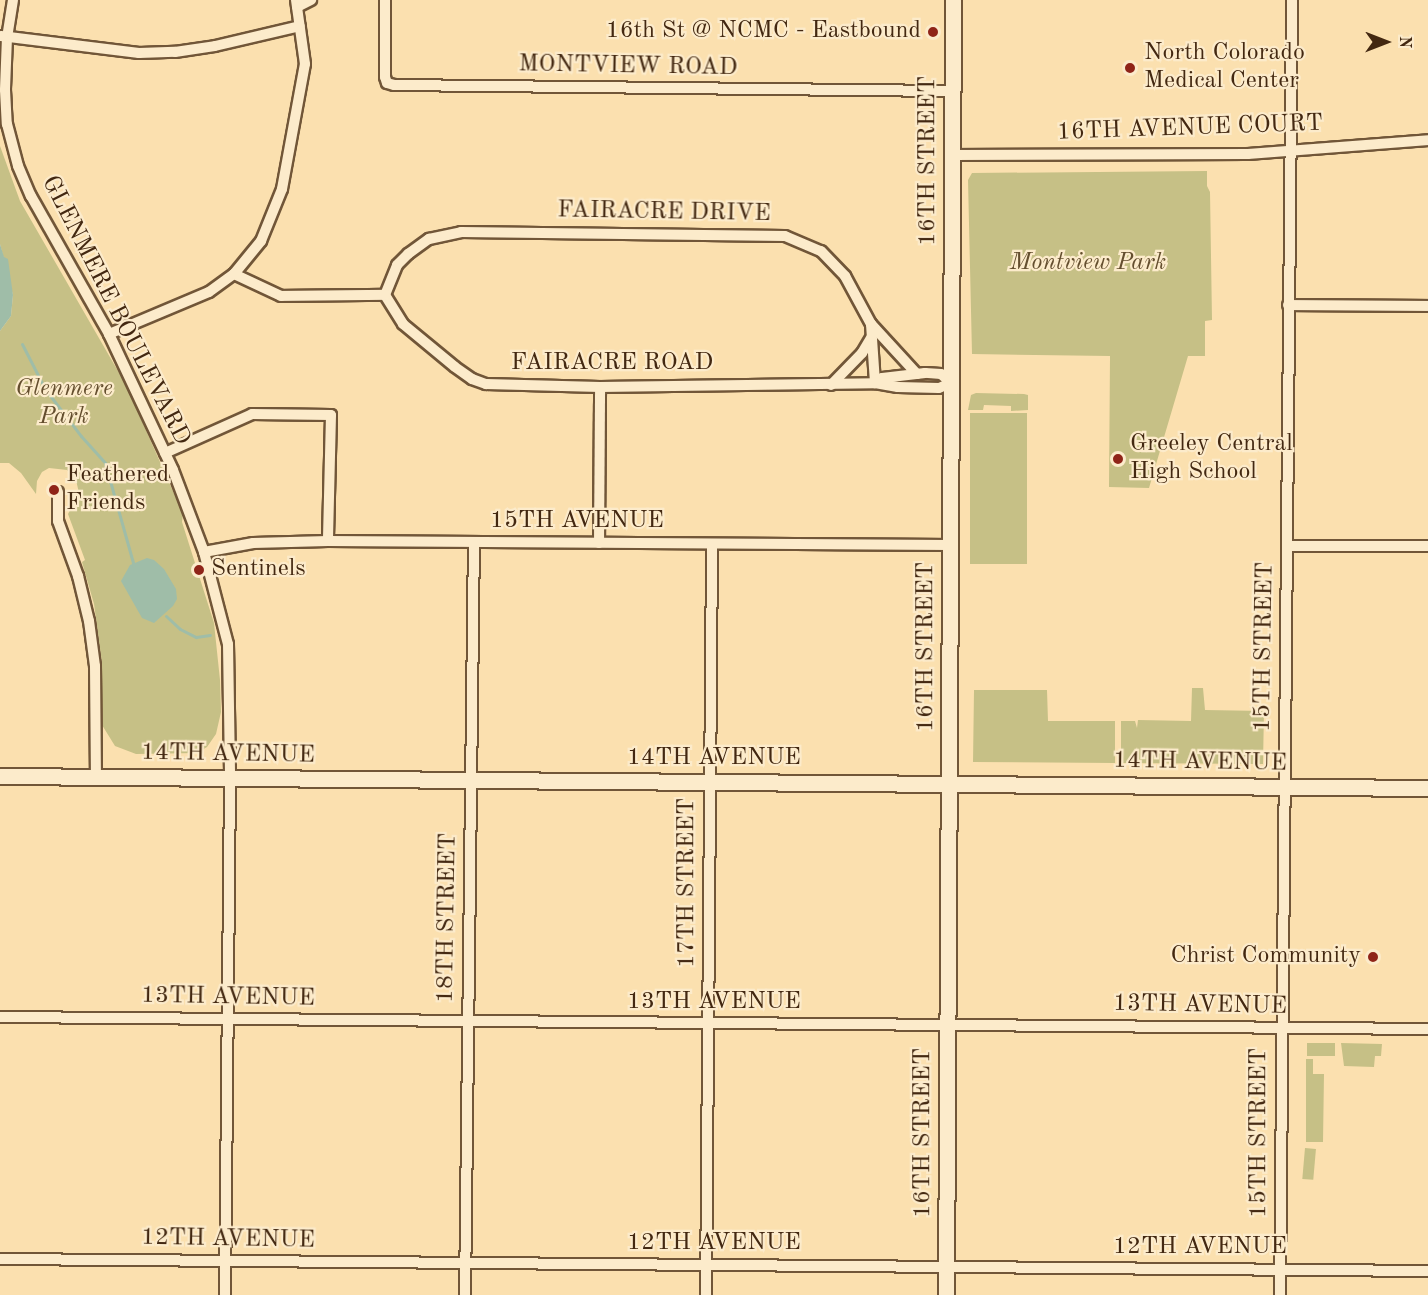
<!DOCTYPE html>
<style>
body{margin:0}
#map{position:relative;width:1428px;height:1295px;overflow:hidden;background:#fbe0af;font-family:"Old Standard TT",serif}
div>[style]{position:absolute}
.green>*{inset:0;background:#c6c086;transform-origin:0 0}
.water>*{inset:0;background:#9fbda8}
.stream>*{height:3px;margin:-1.5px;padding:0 1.5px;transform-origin:1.5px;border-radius:1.5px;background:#9fbda8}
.roads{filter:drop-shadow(2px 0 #715638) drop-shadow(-2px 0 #715638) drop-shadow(0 2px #715638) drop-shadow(0 -2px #715638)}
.street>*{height:10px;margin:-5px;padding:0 5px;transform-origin:5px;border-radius:5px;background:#fcebcb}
.secondary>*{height:15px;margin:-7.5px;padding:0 7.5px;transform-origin:7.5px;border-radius:7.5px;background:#fcebcb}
.dots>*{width:16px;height:16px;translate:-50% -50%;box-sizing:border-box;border:3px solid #fcebcb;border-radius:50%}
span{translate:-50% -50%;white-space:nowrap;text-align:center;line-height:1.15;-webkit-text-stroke:4.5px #fcebcb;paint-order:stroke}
.poi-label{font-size:24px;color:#432811}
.right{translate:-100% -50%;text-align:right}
.left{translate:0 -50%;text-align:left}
.street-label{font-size:24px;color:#432811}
.park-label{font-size:24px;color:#644e2e;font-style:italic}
.north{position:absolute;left:1356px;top:12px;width:60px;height:60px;-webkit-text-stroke:4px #fcebcb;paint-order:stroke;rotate:90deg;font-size:16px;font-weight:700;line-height:24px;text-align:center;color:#432811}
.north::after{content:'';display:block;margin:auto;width:21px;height:27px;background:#432811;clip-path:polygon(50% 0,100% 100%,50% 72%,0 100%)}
</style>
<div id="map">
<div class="green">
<div style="clip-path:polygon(0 146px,20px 201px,126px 385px,183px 514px,182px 522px,214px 623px,220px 680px,221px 712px,216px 734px,207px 747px,197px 753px,136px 754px,115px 746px,102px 725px,102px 663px,94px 604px,82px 562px,85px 560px,68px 514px,79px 493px,76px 480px,67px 470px,49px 468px,42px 472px,37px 481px,36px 494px,21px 473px,9px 463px,0 463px,0 331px,11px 316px,13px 295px,0 244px)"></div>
<div style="clip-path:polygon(1207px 171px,1207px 186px,1210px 192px,1212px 320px,1205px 321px,1205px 356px,1188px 356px,1149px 488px,1109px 487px,1110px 356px,972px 354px,968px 180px,972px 173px)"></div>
<div style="clip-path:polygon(976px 393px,1024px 394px,1028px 395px,1028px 410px,1011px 411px,1011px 406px,984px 405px,983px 410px,968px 410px,971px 395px)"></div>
<div style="left:970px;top:413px;width:57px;height:151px"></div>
<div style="clip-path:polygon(1192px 688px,1203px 688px,1205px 710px,1264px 711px,1263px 764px,1121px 763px,1121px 721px,1135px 721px,1137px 728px,1138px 720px,1191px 721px)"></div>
<div style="clip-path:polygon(974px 690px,1047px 690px,1048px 721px,1115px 721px,1115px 763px,973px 762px)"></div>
<div style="left:1307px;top:1043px;width:28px;height:13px"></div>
<div style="clip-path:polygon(1341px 1043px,1382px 1044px,1381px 1056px,1375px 1056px,1374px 1067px,1344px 1066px)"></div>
<div style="clip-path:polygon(1306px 1059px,1313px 1059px,1313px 1074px,1324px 1074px,1323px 1142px,1306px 1142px)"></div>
<div style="left:1305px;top:1148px;width:11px;height:31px;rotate:5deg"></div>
</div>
<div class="water">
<div style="clip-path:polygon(0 244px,4px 257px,8px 259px,13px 295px,11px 316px,0 331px)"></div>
<div style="clip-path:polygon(147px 558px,154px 560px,164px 569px,176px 589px,177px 599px,173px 606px,154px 623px,142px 618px,121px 581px,130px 565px)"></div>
</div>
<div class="stream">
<div style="left:22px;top:344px;width:51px;rotate:62.9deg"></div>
<div style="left:45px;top:389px;width:59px;rotate:52.5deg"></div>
<div style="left:81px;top:436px;width:36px;rotate:48deg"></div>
<div style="left:105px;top:463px;width:107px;rotate:74.3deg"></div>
<div style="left:166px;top:616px;width:19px;rotate:43deg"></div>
<div style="left:180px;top:629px;width:18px;rotate:27deg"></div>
<div style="left:196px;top:637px;width:14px;rotate:-8deg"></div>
</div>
<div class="roads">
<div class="street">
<div style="left:13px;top:0;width:37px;rotate:99deg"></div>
<div style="left:7px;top:37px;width:53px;rotate:92.2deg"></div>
<div style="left:5px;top:90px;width:34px;rotate:87deg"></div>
<div style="left:7px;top:124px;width:43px;rotate:75.3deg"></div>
<div style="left:18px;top:166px;width:33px;rotate:67deg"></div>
<div style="left:31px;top:196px;width:159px;rotate:60.5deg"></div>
<div style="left:109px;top:334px;width:150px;rotate:64.8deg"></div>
<div style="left:173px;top:470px;width:88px;rotate:69.3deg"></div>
<div style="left:204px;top:552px;width:95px;rotate:75.4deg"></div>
<div style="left:228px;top:644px;width:134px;rotate:89.1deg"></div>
<div style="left:230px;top:778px;width:517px;rotate:90.55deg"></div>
<div style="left:385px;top:0;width:77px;rotate:90deg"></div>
<div style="left:385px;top:77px;width:6px;rotate:72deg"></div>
<div style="left:387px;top:83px;width:7px;rotate:16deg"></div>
<div style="left:394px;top:85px;width:558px;rotate:0.62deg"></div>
<div style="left:297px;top:7px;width:16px;rotate:-27deg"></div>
<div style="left:1px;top:36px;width:139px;rotate:7deg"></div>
<div style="left:139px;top:53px;width:36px;rotate:-2deg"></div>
<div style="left:175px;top:52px;width:40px;rotate:-8.5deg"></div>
<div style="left:215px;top:46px;width:87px;rotate:-13.2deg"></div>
<div style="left:952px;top:155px;width:296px;rotate:-0.2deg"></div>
<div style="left:1248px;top:154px;width:181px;rotate:-4.4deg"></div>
<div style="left:234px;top:274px;width:43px;rotate:-50.7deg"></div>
<div style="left:261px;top:241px;width:56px;rotate:-68deg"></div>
<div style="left:282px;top:189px;width:127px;rotate:-79.6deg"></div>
<div style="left:305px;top:64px;width:65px;rotate:-98deg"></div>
<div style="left:385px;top:295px;width:34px;rotate:58deg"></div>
<div style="left:403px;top:324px;width:67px;rotate:39.6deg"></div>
<div style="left:455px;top:367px;width:21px;rotate:35deg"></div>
<div style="left:472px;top:379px;width:15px;rotate:20deg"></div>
<div style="left:486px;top:384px;width:114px;rotate:1.5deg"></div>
<div style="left:600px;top:387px;width:275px;rotate:-0.8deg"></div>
<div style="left:875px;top:383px;width:23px;rotate:10deg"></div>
<div style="left:898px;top:387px;width:41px;rotate:1.4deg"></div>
<div style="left:939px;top:388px;width:13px;rotate:-23deg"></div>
<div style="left:951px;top:383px;width:13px;rotate:-138deg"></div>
<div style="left:941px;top:374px;width:16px;rotate:-176deg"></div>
<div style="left:925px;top:373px;width:43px;rotate:173.4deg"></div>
<div style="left:882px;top:378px;width:9px;rotate:144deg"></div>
<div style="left:385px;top:295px;width:32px;rotate:-68deg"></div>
<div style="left:397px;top:265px;width:16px;rotate:-45deg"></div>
<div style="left:408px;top:254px;width:26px;rotate:-36deg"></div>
<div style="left:429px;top:239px;width:33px;rotate:-12deg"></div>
<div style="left:461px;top:232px;width:324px;rotate:0.7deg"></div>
<div style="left:785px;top:236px;width:39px;rotate:23deg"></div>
<div style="left:821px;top:251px;width:35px;rotate:46deg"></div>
<div style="left:845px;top:276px;width:55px;rotate:61.6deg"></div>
<div style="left:871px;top:324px;width:59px;rotate:86.1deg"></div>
<div style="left:1288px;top:305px;width:140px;rotate:0.4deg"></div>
<div style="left:871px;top:324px;width:68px;rotate:47.4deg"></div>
<div style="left:109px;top:334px;width:108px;rotate:-22.8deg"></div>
<div style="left:209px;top:292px;width:31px;rotate:-36deg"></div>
<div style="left:234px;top:274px;width:52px;rotate:25.1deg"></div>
<div style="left:281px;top:296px;width:104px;rotate:-0.6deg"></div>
<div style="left:831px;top:385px;width:45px;rotate:-45.9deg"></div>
<div style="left:862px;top:353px;width:17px;rotate:-59deg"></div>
<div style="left:165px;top:453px;width:95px;rotate:-24.1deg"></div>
<div style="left:252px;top:414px;width:79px;rotate:0.7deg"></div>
<div style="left:331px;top:415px;width:126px;rotate:91.4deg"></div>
<div style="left:58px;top:492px;width:29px;rotate:90deg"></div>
<div style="left:58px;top:521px;width:59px;rotate:70deg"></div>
<div style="left:78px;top:576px;width:46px;rotate:76.3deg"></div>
<div style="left:89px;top:621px;width:45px;rotate:82.4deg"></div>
<div style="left:95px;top:666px;width:110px;rotate:89.5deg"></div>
<div style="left:599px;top:543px;width:156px;rotate:-89.6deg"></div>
<div style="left:1287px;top:546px;width:141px"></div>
<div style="left:204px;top:552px;width:50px;rotate:-10.4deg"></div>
<div style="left:253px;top:543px;width:75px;rotate:-1.5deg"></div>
<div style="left:328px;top:541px;width:622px;rotate:0.37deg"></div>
<div style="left:0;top:1017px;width:1428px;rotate:0.48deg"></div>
<div style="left:0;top:1259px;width:1428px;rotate:0.48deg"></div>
<div style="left:465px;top:1295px;width:753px;rotate:-89.32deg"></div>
<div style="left:706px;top:1295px;width:751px;rotate:-89.54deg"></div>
<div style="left:1280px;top:1295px;width:1295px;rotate:-89.47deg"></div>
</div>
<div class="secondary">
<div style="left:0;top:776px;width:1428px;rotate:0.48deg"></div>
<div style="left:946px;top:1295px;width:1295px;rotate:-89.69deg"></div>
</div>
</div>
<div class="dots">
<div style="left:933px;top:32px;background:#8f2418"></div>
<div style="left:1130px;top:68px;background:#8f2418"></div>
<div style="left:1118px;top:459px;background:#8f2418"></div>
<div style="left:54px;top:490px;background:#8f2418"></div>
<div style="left:199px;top:570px;background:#8f2418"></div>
<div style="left:1373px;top:957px;background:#8f2418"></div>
</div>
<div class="poi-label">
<span class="right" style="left:921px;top:32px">16th St @ NCMC - Eastbound</span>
<span class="left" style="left:1144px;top:68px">North Colorado<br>Medical Center</span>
<span class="left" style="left:1130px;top:459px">Greeley Central<br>High School</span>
<span class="left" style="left:66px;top:490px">Feathered<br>Friends</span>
<span class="left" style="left:211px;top:570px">Sentinels</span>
<span class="right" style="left:1361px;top:957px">Christ Community</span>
</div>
<div class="street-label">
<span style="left:628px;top:67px;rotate:1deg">MONTVIEW ROAD</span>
<span style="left:1190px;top:129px;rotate:-2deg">16TH AVENUE COURT</span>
<span style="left:929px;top:161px;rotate:-90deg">16TH STREET</span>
<span style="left:664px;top:213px;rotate:1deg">FAIRACRE DRIVE</span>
<span style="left:115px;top:311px;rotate:63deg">GLENMERE BOULEVARD</span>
<span style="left:612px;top:364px">FAIRACRE ROAD</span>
<span style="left:577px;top:522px">15TH AVENUE</span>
<span style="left:927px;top:647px;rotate:-90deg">16TH STREET</span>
<span style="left:1265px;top:647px;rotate:-89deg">15TH STREET</span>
<span style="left:228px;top:755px;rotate:1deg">14TH AVENUE</span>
<span style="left:714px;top:759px">14TH AVENUE</span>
<span style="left:1200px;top:763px;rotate:1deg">14TH AVENUE</span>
<span style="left:688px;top:883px;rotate:-90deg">17TH STREET</span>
<span style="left:448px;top:918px;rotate:-89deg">18TH STREET</span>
<span style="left:228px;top:998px;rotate:1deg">13TH AVENUE</span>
<span style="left:714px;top:1003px">13TH AVENUE</span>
<span style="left:1200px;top:1006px;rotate:1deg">13TH AVENUE</span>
<span style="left:924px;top:1133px;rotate:-90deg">16TH STREET</span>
<span style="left:1260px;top:1133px;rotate:-90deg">15TH STREET</span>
<span style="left:228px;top:1240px;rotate:1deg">12TH AVENUE</span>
<span style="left:714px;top:1244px">12TH AVENUE</span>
<span style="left:1200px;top:1248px">12TH AVENUE</span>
</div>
<div class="park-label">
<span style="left:1088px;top:264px">Montview Park</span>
<span style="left:64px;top:404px">Glenmere<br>Park</span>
</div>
<div class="north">N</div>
</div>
